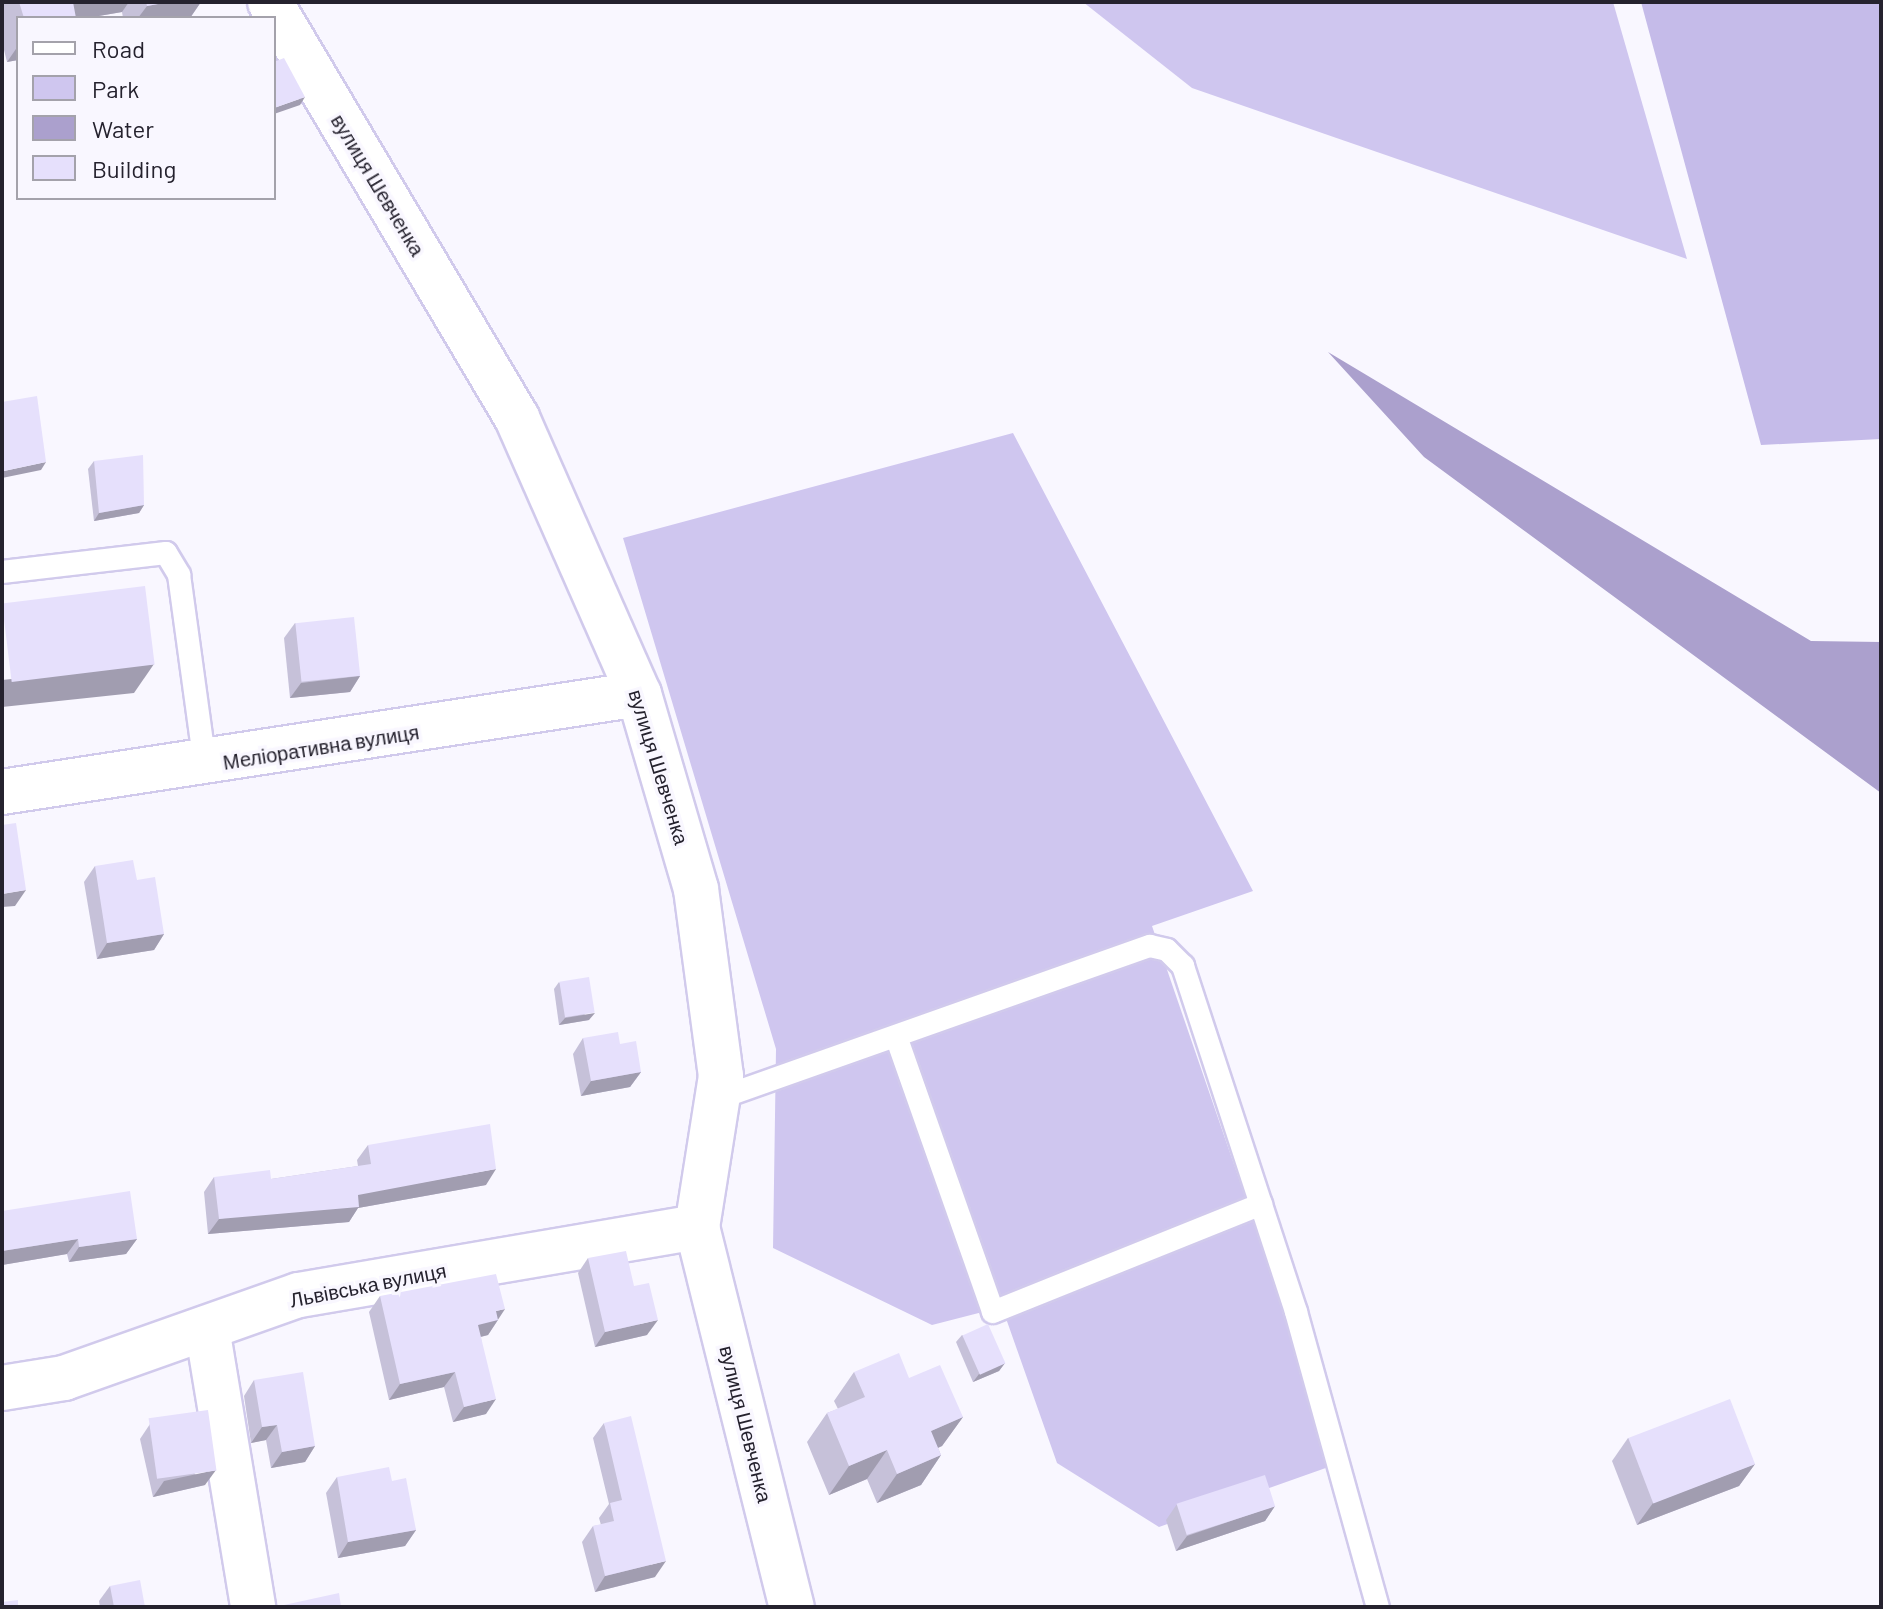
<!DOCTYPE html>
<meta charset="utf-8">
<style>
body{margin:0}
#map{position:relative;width:1883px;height:1609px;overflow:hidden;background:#f9f7ff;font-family:Barlow,sans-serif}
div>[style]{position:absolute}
.green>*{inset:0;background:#cfc6ef}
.forest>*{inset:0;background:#c5bbe9}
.water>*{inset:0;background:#aba0cd}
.roads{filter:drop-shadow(2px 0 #d1caec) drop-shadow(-2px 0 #d1caec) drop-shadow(0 2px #d1caec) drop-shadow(0 -2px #d1caec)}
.lane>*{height:22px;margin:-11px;padding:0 11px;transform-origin:11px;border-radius:11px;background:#fff}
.street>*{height:44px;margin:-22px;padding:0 22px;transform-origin:22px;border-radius:22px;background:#fff}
.wall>*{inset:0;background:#c6c1d9}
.shaded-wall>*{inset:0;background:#a19db0}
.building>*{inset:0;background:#e6e0fc;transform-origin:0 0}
span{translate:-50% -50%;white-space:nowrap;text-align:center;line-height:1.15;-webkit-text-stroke:7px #f9f7ff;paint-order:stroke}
.street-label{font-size:20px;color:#25222e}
.frame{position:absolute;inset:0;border:4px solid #25222e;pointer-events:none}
.legend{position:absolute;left:16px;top:16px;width:260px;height:184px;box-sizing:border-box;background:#f9f7ff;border:2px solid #a4a2ab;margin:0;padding:10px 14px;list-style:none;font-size:24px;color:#25222e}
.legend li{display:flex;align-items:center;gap:16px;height:40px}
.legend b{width:40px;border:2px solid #a4a2ab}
</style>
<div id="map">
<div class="green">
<div style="clip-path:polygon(1083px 2px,1613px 2px,1687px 259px,1192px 88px)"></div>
<div style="clip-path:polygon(1013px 433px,1253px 891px,1152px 926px,1337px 1464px,1159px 1527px,1057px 1463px,1002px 1307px,932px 1325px,773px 1248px,776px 1049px,623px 538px)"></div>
</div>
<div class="forest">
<div style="clip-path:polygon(1641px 2px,1881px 2px,1881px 439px,1761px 445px)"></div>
</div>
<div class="water">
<div style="clip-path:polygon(1328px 352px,1811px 641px,1881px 642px,1881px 793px,1424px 457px)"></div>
</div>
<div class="roads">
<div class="lane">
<div style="left:2px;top:572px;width:165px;rotate:-6.6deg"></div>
<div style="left:166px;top:553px;width:26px;rotate:59deg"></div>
<div style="left:179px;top:575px;width:193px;rotate:82.2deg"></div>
<div style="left:897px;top:1039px;width:289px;rotate:70.6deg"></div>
<div style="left:993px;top:1312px;width:289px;rotate:-21.9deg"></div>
<div style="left:717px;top:1099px;width:459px;rotate:-19.5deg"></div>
<div style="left:1150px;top:946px;width:17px;rotate:13deg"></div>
<div style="left:1167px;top:950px;width:23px;rotate:45deg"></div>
<div style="left:1183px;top:966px;width:364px;rotate:71.9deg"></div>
<div style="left:1296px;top:1312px;width:306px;rotate:74.5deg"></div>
</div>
<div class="street">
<div style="left:270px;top:2px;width:484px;rotate:59.3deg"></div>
<div style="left:517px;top:418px;width:302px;rotate:66.2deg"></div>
<div style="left:639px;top:694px;width:203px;rotate:73.7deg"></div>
<div style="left:696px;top:889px;width:189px;rotate:82.4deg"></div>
<div style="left:721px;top:1076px;width:153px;rotate:99deg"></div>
<div style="left:697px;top:1227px;width:392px;rotate:76deg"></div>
<div style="left:2px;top:792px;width:644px;rotate:-8.75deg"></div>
<div style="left:207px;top:1328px;width:283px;rotate:80.6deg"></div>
<div style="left:2px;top:1388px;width:63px;rotate:-9.2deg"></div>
<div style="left:64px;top:1378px;width:249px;rotate:-19.5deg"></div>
<div style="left:299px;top:1295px;width:404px;rotate:-9.7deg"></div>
</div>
</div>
<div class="wall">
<div style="clip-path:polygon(2px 2px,201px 2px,190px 18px,123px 18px,122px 12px,87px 18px,18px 18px,18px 60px,7px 62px,2px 42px)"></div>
<div style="clip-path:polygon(94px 461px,144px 505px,139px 513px,94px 521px,88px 469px)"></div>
<div style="clip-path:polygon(295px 623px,360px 676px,350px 692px,290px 698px,284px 638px)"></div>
<div style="clip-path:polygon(95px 866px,137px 880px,164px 934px,154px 950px,97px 959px,84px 882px)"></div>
<div style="clip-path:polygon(559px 982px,589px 1020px,559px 1025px,554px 989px)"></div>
<div style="clip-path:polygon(583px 1038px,620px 1044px,641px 1072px,630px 1087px,581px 1096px,573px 1054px)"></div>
<div style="clip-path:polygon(368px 1145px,486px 1185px,358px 1208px,349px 1222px,208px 1234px,204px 1192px,214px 1177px,271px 1179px,358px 1166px,357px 1160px)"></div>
<div style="clip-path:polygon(2px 1211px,137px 1239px,126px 1254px,69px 1262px,67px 1254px,2px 1265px)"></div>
<div style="clip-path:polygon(588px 1258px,647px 1335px,595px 1347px,578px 1273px)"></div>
<div style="clip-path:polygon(380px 1296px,498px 1318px,498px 1320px,488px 1335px,481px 1337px,486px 1414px,453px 1422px,444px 1387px,389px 1400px,369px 1312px)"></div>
<div style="clip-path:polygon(962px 1335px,1005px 1363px,999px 1371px,973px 1382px,956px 1342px)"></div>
<div style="clip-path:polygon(854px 1372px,909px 1378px,963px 1417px,942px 1446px,938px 1448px,941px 1455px,921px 1485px,877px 1503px,867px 1479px,829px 1495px,807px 1442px,827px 1413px,838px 1409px,834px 1401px)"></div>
<div style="clip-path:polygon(254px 1380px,315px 1446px,305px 1462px,271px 1468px,266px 1440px,251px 1443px,244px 1396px)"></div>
<div style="clip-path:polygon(604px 1423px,655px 1577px,595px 1592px,582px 1542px,593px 1526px,601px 1525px,599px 1518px,609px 1504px,593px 1438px)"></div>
<div style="clip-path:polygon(150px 1424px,205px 1485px,153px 1497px,140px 1439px)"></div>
<div style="clip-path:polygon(1628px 1438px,1755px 1464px,1739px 1486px,1637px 1525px,1612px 1461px)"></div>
<div style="clip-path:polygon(337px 1477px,392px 1481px,416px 1530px,405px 1546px,338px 1558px,326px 1493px)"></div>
<div style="clip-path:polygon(1177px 1504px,1275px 1506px,1265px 1521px,1176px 1551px,1166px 1520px)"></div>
<div style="clip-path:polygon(110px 1586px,145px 1607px,100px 1607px,99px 1601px)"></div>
</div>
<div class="shaded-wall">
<div style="clip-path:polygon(67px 2px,129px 2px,122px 12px,87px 18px,56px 18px)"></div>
<div style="clip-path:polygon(169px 2px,201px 2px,190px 18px,138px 18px,147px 6px)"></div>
<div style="clip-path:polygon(18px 46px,18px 60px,7px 62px)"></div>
<div style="clip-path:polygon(305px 97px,300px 105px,274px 114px,274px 108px)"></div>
<div style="clip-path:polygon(46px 462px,41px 470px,2px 478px,2px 473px,4px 471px)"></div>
<div style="clip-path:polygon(144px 505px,139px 513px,94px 521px,99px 513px)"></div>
<div style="clip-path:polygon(154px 664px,134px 693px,2px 707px,2px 680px)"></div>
<div style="clip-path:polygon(360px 676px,350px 692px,290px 698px,301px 683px)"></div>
<div style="clip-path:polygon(26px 890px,15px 906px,2px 907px,2px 894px)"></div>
<div style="clip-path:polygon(164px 934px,154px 950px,97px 959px,107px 943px)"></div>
<div style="clip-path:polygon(595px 1013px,589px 1020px,559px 1025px,565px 1018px)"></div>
<div style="clip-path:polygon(641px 1072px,630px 1087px,581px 1096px,591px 1081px)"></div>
<div style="clip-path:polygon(496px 1169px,486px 1185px,358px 1208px,349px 1222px,208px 1234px,219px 1219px)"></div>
<div style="clip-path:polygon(78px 1239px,67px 1254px,2px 1265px,2px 1251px)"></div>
<div style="clip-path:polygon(137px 1239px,126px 1254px,69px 1262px,79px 1247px)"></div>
<div style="clip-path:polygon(505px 1309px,488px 1335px,467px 1340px,478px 1325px,496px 1311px)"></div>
<div style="clip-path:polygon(658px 1320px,647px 1335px,595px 1347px,605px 1332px)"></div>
<div style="clip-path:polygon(1005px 1363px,999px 1371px,973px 1382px,979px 1374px)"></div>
<div style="clip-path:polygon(455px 1372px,444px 1387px,389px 1400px,400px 1384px)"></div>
<div style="clip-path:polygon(496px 1399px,486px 1414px,453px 1422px,464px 1407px)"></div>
<div style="clip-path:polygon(963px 1417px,942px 1446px,910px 1460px,931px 1431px)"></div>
<div style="clip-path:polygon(277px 1425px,266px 1440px,251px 1443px,262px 1427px)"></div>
<div style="clip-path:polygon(315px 1446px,305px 1462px,271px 1468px,282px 1452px)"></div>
<div style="clip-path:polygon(887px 1450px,867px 1479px,829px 1495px,849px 1466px)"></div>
<div style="clip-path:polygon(941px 1455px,921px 1485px,877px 1503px,897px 1474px)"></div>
<div style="clip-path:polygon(1755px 1464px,1739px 1486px,1637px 1525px,1653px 1503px)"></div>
<div style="clip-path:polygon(216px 1470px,205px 1485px,153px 1497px,164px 1481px)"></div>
<div style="clip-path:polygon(1275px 1506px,1265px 1521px,1176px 1551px,1187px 1536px)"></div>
<div style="clip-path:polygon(416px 1530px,405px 1546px,338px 1558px,348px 1542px)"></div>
<div style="clip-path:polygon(666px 1561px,655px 1577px,595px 1592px,605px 1576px)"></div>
</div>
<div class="building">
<div style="clip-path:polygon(19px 2px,73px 2px,76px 18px,24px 18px)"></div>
<div style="clip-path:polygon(146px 2px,169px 2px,147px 6px)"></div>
<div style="clip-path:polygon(284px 58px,305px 97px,274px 108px,274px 62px)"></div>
<div style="clip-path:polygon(37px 396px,46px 462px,4px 471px,2px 456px,2px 402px)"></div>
<div style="clip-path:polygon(143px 455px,144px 505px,99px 513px,94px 461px)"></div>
<div style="left:145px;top:586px;width:79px;height:144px;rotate:83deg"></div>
<div style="left:354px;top:617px;width:59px;height:59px;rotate:84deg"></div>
<div style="clip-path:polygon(16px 823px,26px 890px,2px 894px,2px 825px)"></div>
<div style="clip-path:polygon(133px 860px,137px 880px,155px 877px,164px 934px,107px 943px,95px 866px)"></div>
<div style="left:589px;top:977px;width:36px;height:30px;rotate:81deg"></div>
<div style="clip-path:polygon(618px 1032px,620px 1044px,636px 1041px,641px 1072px,591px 1081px,583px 1038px)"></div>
<div style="clip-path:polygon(490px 1124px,496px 1169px,358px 1195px,359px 1207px,219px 1219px,214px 1177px,270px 1170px,271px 1179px,371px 1164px,368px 1145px)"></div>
<div style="clip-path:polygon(130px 1191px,137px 1239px,79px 1247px,78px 1239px,2px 1251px,2px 1211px)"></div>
<div style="clip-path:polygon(626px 1251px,634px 1286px,649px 1283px,658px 1320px,605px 1332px,588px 1258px)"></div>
<div style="clip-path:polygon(496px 1274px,505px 1309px,496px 1311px,498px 1320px,478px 1325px,496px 1399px,464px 1407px,455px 1372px,400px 1384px,380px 1296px)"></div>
<div style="left:988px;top:1324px;width:43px;height:28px;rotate:66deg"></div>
<div style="clip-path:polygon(899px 1353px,909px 1378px,940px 1365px,963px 1417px,931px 1431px,941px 1455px,897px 1474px,887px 1450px,849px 1466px,827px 1413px,865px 1397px,854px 1372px)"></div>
<div style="clip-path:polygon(303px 1372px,315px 1446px,282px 1452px,277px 1425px,262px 1427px,254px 1380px)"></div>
<div style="left:1730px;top:1399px;width:70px;height:109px;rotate:69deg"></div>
<div style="left:208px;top:1410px;width:61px;height:60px;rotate:82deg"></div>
<div style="clip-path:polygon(631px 1416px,666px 1561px,605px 1576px,593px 1526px,614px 1521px,610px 1503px,622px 1500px,604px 1423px)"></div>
<div style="clip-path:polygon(389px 1467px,392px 1481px,406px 1478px,416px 1530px,348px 1542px,337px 1477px)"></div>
<div style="left:1265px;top:1475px;width:33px;height:93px;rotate:72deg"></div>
<div style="clip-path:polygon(140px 1580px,145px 1607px,114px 1607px,110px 1586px)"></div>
<div style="clip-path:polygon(339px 1593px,341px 1607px,285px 1607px,284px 1605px)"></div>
<div style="clip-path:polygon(18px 1600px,18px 1607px,2px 1607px,2px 1602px)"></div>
</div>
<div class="street-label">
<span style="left:378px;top:185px;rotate:59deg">вулиця Шевченка</span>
<span style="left:321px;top:747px;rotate:-9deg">Меліоративна вулиця</span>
<span style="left:659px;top:767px;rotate:73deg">вулиця Шевченка</span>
<span style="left:368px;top:1285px;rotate:-11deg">Львівська вулиця</span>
<span style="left:746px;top:1424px;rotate:76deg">вулиця Шевченка</span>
</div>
<div class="frame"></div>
<ul class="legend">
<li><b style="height:10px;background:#fff"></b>Road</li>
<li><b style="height:22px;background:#cfc6ef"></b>Park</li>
<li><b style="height:22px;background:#aba0cd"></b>Water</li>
<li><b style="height:22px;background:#e6e0fc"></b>Building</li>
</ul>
</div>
